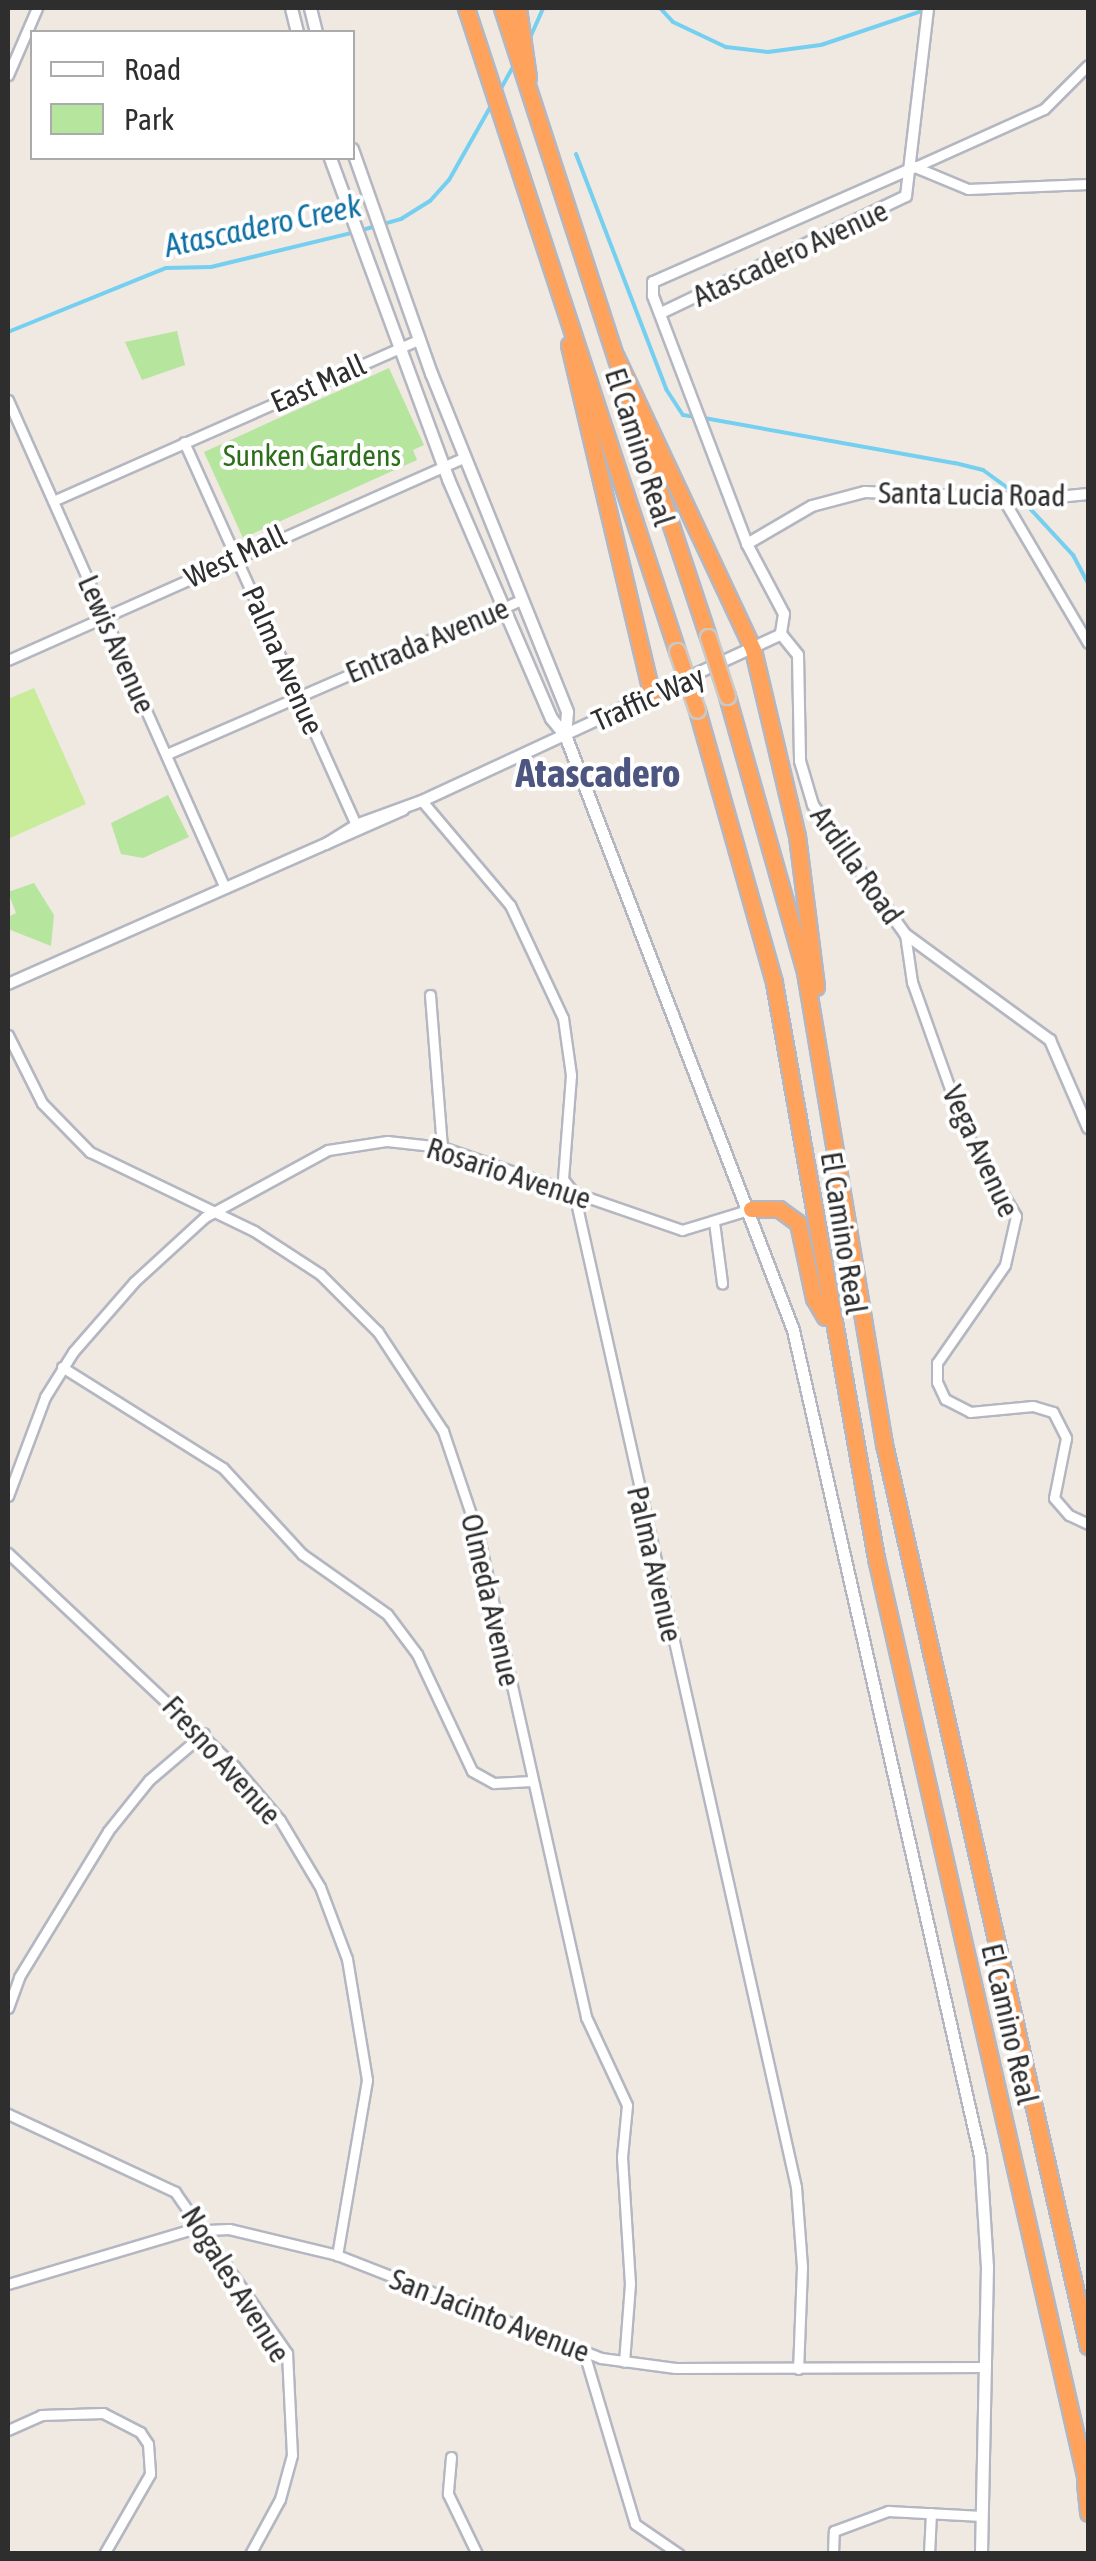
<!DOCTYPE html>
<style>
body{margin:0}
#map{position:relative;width:1096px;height:2561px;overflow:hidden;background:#efe9e1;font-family:"Asap Condensed",sans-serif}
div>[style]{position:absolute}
.green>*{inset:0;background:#b6e59e}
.pitch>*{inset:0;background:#c9ec9a}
.stream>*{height:4px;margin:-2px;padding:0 2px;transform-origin:2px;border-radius:2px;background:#75cff0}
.roads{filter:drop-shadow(2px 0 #b4b7c1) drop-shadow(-2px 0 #b4b7c1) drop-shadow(0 2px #b4b7c1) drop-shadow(0 -2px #b4b7c1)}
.minor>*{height:9px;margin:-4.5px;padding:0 4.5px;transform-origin:4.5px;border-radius:4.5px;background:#fff}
.tertiary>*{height:10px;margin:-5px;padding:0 5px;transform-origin:5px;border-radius:5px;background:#fff}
.secondary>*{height:11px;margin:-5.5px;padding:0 5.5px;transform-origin:5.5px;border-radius:5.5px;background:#fff}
.motorway>*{height:15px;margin:-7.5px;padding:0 7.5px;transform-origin:7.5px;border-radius:7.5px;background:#ffa35c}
.bridges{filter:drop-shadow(2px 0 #c9c9c9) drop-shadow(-2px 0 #c9c9c9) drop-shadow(0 2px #c9c9c9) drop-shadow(0 -2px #c9c9c9)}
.motorway-bridge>*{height:15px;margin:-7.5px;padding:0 7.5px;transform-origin:7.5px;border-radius:7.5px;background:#ffa35c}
span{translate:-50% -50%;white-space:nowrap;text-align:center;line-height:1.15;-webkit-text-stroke:8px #fff;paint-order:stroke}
.street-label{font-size:30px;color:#2e2e2e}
.park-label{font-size:30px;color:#2c6e1b}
.water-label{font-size:32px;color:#0d6fa3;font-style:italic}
.district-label{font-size:40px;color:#4d5680;font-weight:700}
.frame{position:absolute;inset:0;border:10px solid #2e2e2e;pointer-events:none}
.legend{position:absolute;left:30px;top:30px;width:325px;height:130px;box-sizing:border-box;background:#fff;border:2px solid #ababab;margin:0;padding:12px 18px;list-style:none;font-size:30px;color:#2e2e2e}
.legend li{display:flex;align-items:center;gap:20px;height:50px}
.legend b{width:50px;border:2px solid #ababab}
</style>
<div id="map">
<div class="green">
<div style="clip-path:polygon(177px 331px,185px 365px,142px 380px,125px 342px)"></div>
<div style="clip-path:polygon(389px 368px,424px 445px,413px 450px,417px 460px,243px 538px,204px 452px)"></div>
<div style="clip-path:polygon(168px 795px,189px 837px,143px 858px,121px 854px,111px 823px)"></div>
<div style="clip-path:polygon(34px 883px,54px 915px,51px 946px,8px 929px,8px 917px,16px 913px,8px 892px)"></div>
</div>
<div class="pitch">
<div style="clip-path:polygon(34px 688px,86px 804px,8px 839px,8px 699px)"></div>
</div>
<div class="stream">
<div style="left:660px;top:8px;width:19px;rotate:47deg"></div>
<div style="left:673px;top:22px;width:59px;rotate:25.3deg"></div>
<div style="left:726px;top:47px;width:42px;rotate:6.8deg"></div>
<div style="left:768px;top:52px;width:53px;rotate:-7.5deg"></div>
<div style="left:821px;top:45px;width:113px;rotate:-18.6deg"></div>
<div style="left:529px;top:40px;width:35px;rotate:-66deg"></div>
<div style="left:499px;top:92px;width:31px;rotate:-61deg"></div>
<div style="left:576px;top:154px;width:252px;rotate:69deg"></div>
<div style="left:666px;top:389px;width:31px;rotate:57deg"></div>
<div style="left:683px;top:415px;width:12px;rotate:9deg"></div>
<div style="left:362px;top:230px;width:41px;rotate:-15.8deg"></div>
<div style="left:401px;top:219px;width:34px;rotate:-32deg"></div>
<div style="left:430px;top:201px;width:28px;rotate:-48deg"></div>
<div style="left:449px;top:180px;width:87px;rotate:-60.5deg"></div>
<div style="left:8px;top:332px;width:170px;rotate:-22.1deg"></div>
<div style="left:166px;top:268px;width:45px;rotate:-1.3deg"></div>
<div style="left:211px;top:267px;width:145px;rotate:-13.6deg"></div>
<div style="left:704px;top:418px;width:255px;rotate:10.2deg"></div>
<div style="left:955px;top:463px;width:29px;rotate:14deg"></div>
<div style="left:983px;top:470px;width:41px;rotate:36deg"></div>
<div style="left:1023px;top:501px;width:74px;rotate:47.2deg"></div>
<div style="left:1073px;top:555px;width:32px;rotate:62deg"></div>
</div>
<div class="roads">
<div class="minor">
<div style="left:8px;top:75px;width:73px;rotate:-66.6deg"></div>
<div style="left:915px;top:167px;width:141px;rotate:-24.2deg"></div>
<div style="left:1044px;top:109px;width:62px;rotate:-45deg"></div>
<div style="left:915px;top:167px;width:57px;rotate:22.5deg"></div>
<div style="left:968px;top:189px;width:120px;rotate:-2.4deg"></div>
<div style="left:8px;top:400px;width:534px;rotate:66.03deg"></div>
<div style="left:184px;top:442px;width:420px;rotate:65.8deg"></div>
<div style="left:1002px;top:497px;width:169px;rotate:59.5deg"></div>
<div style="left:53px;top:501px;width:401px;rotate:-23.8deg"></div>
<div style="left:8px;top:660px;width:500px;rotate:-23.95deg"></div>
<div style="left:167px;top:754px;width:387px;rotate:-23.5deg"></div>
<div style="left:422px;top:801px;width:136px;rotate:49.8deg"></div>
<div style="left:510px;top:905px;width:125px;rotate:64.9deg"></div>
<div style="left:563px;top:1018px;width:58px;rotate:82deg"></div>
<div style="left:571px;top:1075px;width:104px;rotate:94.4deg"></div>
<div style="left:563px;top:1179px;width:18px;rotate:52deg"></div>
<div style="left:574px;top:1193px;width:1018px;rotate:77.41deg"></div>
<div style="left:796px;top:2187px;width:80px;rotate:85.7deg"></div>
<div style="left:802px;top:2267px;width:102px;rotate:92.2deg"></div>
<div style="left:905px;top:934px;width:49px;rotate:81.7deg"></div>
<div style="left:912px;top:982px;width:158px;rotate:70.4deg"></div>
<div style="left:965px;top:1131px;width:99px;rotate:59deg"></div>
<div style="left:1016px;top:1216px;width:50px;rotate:102.7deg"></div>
<div style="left:1005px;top:1265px;width:119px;rotate:124.8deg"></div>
<div style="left:937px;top:1363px;width:19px;rotate:90deg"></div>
<div style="left:937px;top:1382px;width:19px;rotate:65deg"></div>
<div style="left:945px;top:1399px;width:28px;rotate:27deg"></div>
<div style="left:970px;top:1412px;width:63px;rotate:-5.4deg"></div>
<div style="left:1033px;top:1406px;width:21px;rotate:17deg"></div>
<div style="left:1053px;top:1412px;width:29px;rotate:63deg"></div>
<div style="left:1066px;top:1438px;width:61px;rotate:101.3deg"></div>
<div style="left:1054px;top:1498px;width:23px;rotate:49deg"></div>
<div style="left:1069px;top:1515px;width:21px;rotate:25deg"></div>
<div style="left:430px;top:995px;width:152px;rotate:85.5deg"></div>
<div style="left:8px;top:1035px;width:76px;rotate:63.4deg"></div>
<div style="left:42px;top:1103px;width:69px;rotate:45.6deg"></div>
<div style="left:90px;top:1152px;width:182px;rotate:25.7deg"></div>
<div style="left:254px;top:1231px;width:79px;rotate:33.1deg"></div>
<div style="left:320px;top:1274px;width:82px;rotate:45deg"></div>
<div style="left:378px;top:1332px;width:118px;rotate:56.7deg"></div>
<div style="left:443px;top:1431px;width:113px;rotate:71.4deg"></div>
<div style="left:479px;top:1538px;width:491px;rotate:77.4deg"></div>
<div style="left:586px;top:2017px;width:97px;rotate:65deg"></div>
<div style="left:627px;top:2105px;width:52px;rotate:95.5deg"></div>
<div style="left:622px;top:2157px;width:127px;rotate:86.4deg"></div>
<div style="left:630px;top:2284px;width:78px;rotate:94.4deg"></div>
<div style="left:714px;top:1222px;width:62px;rotate:82.5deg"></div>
<div style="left:62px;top:1367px;width:190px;rotate:32.1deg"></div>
<div style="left:223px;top:1468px;width:117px;rotate:47.4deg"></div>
<div style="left:302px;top:1554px;width:104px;rotate:35.2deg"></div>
<div style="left:387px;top:1614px;width:50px;rotate:53.1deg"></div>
<div style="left:417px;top:1654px;width:129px;rotate:64.8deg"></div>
<div style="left:472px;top:1771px;width:25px;rotate:29deg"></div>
<div style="left:494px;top:1783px;width:38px;rotate:-3deg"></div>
<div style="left:8px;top:1496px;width:106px;rotate:-69.5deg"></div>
<div style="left:45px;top:1397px;width:53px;rotate:-58.1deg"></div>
<div style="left:73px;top:1352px;width:93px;rotate:-48.9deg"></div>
<div style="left:134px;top:1282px;width:96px;rotate:-42.5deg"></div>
<div style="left:205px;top:1217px;width:140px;rotate:-28.6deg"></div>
<div style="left:328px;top:1150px;width:60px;rotate:-8.7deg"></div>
<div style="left:387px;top:1141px;width:55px;rotate:6.2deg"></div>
<div style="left:442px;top:1147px;width:254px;rotate:19.1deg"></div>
<div style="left:682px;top:1230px;width:72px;rotate:-16.9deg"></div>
<div style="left:8px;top:1553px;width:311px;rotate:43.3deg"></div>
<div style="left:234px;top:1766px;width:71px;rotate:49.6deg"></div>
<div style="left:280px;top:1820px;width:78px;rotate:59.2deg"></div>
<div style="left:320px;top:1887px;width:77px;rotate:69.4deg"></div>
<div style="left:347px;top:1959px;width:123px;rotate:80.6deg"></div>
<div style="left:367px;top:2080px;width:178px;rotate:99.7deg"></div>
<div style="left:8px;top:2008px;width:33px;rotate:-70deg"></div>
<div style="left:19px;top:1977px;width:171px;rotate:-58.6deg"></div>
<div style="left:108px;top:1831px;width:65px;rotate:-51.2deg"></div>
<div style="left:149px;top:1780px;width:72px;rotate:-40.5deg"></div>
<div style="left:8px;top:2114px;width:184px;rotate:25deg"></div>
<div style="left:175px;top:2192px;width:196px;rotate:55.2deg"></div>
<div style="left:287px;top:2353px;width:102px;rotate:87.2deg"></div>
<div style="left:292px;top:2455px;width:46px;rotate:105.3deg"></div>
<div style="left:280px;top:2499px;width:63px;rotate:118.6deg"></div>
<div style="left:8px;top:2284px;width:186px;rotate:-16.6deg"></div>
<div style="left:186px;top:2231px;width:43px;rotate:-2.7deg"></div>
<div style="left:229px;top:2229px;width:111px;rotate:13.5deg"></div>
<div style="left:337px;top:2255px;width:283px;rotate:21.3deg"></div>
<div style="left:601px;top:2358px;width:75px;rotate:7.7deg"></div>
<div style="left:675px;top:2368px;width:311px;rotate:-0.2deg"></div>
<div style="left:584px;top:2353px;width:178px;rotate:73.4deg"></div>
<div style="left:635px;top:2524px;width:53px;rotate:34.3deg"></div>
<div style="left:8px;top:2430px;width:36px;rotate:-24deg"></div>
<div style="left:41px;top:2415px;width:62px;rotate:-1.8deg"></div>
<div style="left:103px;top:2413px;width:42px;rotate:27.2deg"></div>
<div style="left:140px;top:2432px;width:14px;rotate:56deg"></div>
<div style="left:148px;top:2444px;width:30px;rotate:86deg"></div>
<div style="left:150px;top:2474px;width:92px;rotate:119.9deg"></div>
<div style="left:451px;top:2457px;width:37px;rotate:95deg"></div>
<div style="left:448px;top:2494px;width:67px;rotate:64.2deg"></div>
<div style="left:833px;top:2554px;width:23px;rotate:-88deg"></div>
<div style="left:834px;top:2531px;width:58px;rotate:-20.3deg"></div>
<div style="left:888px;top:2511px;width:94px;rotate:3deg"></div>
<div style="left:929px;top:2554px;width:41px;rotate:-87.2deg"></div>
</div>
<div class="tertiary">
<div style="left:915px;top:167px;width:286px;rotate:156.3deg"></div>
<div style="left:653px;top:282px;width:14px;rotate:90deg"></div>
<div style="left:653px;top:296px;width:265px;rotate:69.2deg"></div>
<div style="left:747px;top:544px;width:79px;rotate:62.1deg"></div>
<div style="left:784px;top:614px;width:20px;rotate:99deg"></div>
<div style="left:781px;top:634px;width:27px;rotate:51deg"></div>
<div style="left:798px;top:655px;width:106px;rotate:88.9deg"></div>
<div style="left:800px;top:761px;width:46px;rotate:73.5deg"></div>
<div style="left:813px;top:805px;width:158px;rotate:54.5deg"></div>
<div style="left:905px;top:934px;width:180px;rotate:36.2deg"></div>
<div style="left:1050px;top:1040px;width:96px;rotate:66.6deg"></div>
<div style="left:663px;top:312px;width:269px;rotate:-25.5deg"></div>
<div style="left:906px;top:196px;width:189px;rotate:-83.3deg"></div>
<div style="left:747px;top:544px;width:75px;rotate:-30.3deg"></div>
<div style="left:812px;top:506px;width:55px;rotate:-14.8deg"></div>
<div style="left:865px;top:492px;width:174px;rotate:2.3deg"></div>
<div style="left:1039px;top:499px;width:49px;rotate:-5.8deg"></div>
<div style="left:326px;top:844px;width:36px;rotate:-32deg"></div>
<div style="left:356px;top:825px;width:70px;rotate:-20deg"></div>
<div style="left:422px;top:801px;width:396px;rotate:-24.9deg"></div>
<div style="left:8px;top:984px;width:432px;rotate:-23.8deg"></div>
</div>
<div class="secondary">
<div style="left:291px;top:8px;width:25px;rotate:76deg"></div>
<div style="left:310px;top:8px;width:25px;rotate:76deg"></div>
<div style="left:352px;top:149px;width:238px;rotate:70.6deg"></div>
<div style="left:431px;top:373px;width:365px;rotate:68.1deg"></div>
<div style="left:567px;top:712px;width:23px;rotate:95deg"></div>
<div style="left:330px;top:158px;width:342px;rotate:69.8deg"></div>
<div style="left:448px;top:479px;width:260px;rotate:66.7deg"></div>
<div style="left:551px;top:718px;width:22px;rotate:51deg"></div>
<div style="left:565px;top:735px;width:637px;rotate:69.03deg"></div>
<div style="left:793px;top:1330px;width:847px;rotate:77.24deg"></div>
<div style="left:980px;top:2156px;width:110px;rotate:86.4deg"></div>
<div style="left:987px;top:2266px;width:288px;rotate:91.2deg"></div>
</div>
<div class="motorway">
<div style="left:466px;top:8px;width:677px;rotate:71.83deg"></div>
<div style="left:502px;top:8px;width:375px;rotate:72deg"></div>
<div style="left:518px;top:8px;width:70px;rotate:81.8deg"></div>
<div style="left:569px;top:345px;width:360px;rotate:76.7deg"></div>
<div style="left:616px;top:357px;width:323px;rotate:64.9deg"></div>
<div style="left:753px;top:650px;width:191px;rotate:76.7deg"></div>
<div style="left:797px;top:836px;width:152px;rotate:82.8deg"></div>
<div style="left:628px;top:396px;width:254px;rotate:71.6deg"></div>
<div style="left:727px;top:696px;width:287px;rotate:74.2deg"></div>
<div style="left:805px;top:972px;width:479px;rotate:80.5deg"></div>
<div style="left:884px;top:1444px;width:925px;rotate:77.26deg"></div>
<div style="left:697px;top:710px;width:284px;rotate:74.2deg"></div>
<div style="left:774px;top:983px;width:584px;rotate:79.94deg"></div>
<div style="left:876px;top:1558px;width:955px;rotate:77.17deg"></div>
<div style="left:751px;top:1209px;width:28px"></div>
<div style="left:779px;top:1209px;width:24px;rotate:36deg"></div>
<div style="left:798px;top:1223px;width:77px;rotate:78deg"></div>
<div style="left:814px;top:1298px;width:22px;rotate:60deg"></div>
<div style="left:1085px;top:2483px;width:30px;rotate:84deg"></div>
</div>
</div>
<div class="bridges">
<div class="motorway-bridge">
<div style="left:708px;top:637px;width:62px;rotate:72.1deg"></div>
<div style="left:677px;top:651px;width:62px;rotate:71.3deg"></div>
</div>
</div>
<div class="street-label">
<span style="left:790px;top:253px;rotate:-25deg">Atascadero Avenue</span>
<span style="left:318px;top:383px;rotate:-24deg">East Mall</span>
<span style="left:640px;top:447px;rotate:72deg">El Camino Real</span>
<span style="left:972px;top:494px;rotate:1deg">Santa Lucia Road</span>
<span style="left:235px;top:556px;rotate:-25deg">West Mall</span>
<span style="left:427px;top:640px;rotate:-23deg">Entrada Avenue</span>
<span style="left:117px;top:644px;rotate:66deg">Lewis Avenue</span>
<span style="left:283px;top:660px;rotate:66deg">Palma Avenue</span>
<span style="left:648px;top:698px;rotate:-24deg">Traffic Way</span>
<span style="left:857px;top:865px;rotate:55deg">Ardilla Road</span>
<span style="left:981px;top:1151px;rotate:65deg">Vega Avenue</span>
<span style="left:509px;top:1173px;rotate:18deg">Rosario Avenue</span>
<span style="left:844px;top:1233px;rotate:81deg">El Camino Real</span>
<span style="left:655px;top:1564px;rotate:77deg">Palma Avenue</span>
<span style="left:491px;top:1600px;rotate:77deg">Olmeda Avenue</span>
<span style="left:222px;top:1760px;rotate:48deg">Fresno Avenue</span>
<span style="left:1010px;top:2024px;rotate:77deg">El Camino Real</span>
<span style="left:236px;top:2284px;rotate:58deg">Nogales Avenue</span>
<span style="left:490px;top:2315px;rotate:21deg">San Jacinto Avenue</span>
</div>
<div class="park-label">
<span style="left:312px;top:455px">Sunken Gardens</span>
</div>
<div class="water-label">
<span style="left:263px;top:226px;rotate:-12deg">Atascadero Creek</span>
</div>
<div class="district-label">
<span style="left:598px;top:773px">Atascadero</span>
</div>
<div class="frame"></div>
<ul class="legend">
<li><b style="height:12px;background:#fff"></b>Road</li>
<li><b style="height:28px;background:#b6e59e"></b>Park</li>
</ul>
</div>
